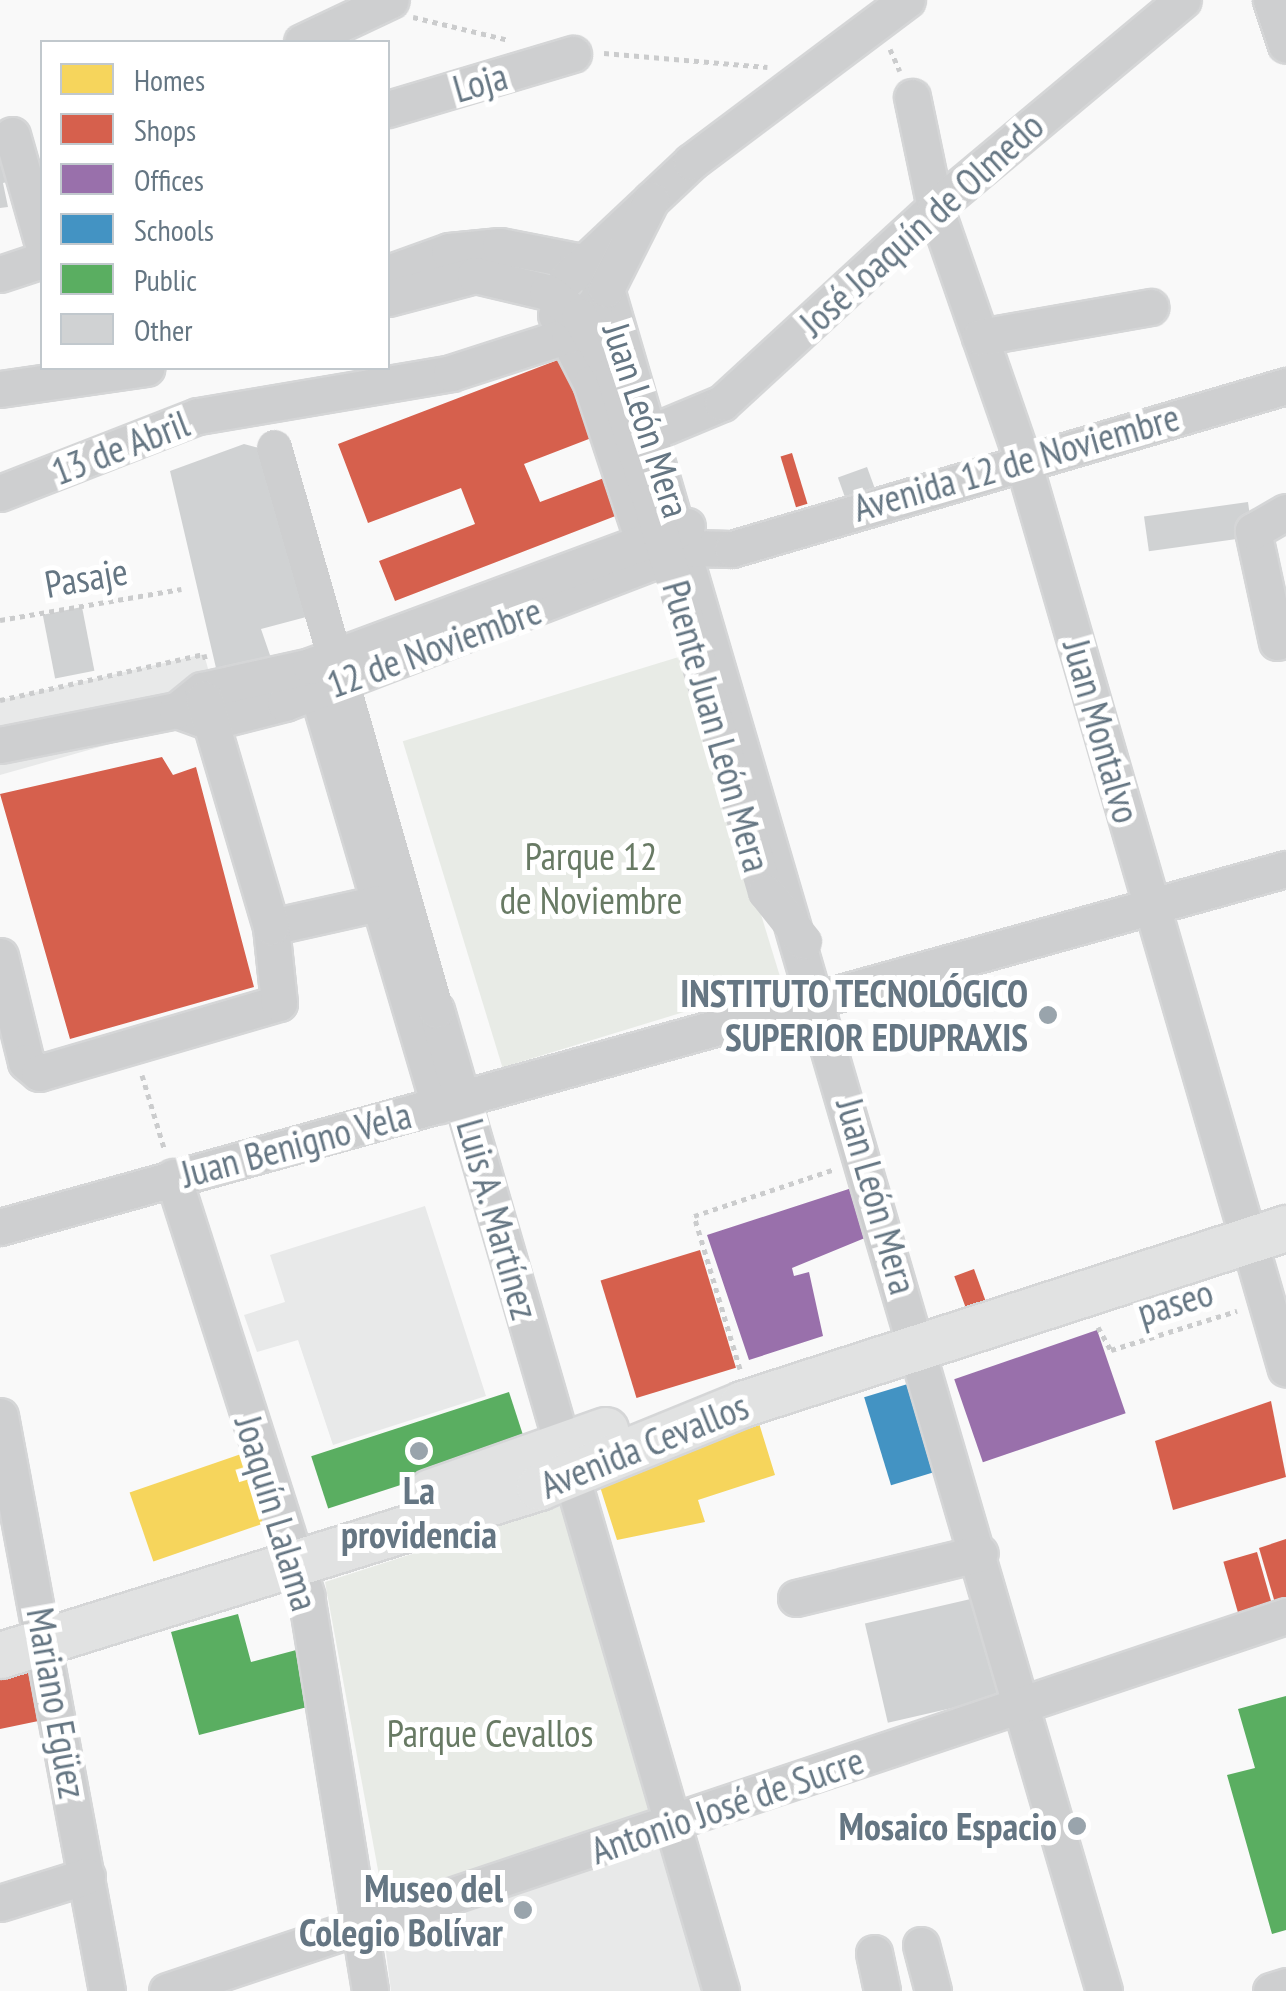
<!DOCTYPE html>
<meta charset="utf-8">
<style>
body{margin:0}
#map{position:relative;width:1286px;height:1991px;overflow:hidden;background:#f9f9f9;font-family:"PT Sans Narrow",sans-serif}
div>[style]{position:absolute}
.built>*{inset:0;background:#e8e9e9}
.green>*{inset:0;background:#e8ebe6;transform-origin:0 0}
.homes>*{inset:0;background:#f6d55c;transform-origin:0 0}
.shops>*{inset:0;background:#d6604d;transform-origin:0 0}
.offices>*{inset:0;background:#9970ab;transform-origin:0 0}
.schools>*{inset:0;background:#4393c3;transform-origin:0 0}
.public>*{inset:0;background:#5aae61;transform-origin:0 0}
.building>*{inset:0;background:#d0d2d3;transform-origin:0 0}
.path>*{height:5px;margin-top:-2.5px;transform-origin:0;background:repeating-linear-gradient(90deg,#cbcccd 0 5px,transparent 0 10px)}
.roads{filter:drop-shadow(2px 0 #d5d6d7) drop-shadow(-2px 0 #d5d6d7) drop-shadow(0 2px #d5d6d7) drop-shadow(0 -2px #d5d6d7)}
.minor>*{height:35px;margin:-17.5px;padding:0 17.5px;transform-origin:17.5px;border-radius:17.5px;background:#cecfd0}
.major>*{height:45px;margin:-22.5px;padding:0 22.5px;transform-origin:22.5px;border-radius:22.5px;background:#e1e2e2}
.minor-bridge>*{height:35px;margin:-17.5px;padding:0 17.5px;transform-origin:17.5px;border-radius:17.5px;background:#cecfd0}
.dots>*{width:28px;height:28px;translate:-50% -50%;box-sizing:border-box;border:5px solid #fff;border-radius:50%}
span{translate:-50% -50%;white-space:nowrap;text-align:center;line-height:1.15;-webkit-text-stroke:10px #fff;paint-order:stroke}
.street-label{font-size:38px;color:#657683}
.park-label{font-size:38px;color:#687a64}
.poi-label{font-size:38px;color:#657683;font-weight:700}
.right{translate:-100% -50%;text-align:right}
.legend{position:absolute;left:40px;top:40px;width:350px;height:330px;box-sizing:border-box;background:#fff;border:2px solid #c1c8cd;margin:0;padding:12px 18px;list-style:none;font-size:30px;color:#657683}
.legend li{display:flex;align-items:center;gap:20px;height:50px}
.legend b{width:50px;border:2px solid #c1c8cd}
</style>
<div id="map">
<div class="built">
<div style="clip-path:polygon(204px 654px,220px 713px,0 775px,0 700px)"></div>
<div style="clip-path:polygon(425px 1206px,486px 1396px,333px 1445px,298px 1340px,257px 1352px,244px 1315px,285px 1302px,270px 1255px)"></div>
<div style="clip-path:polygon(670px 1836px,710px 1991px,391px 1991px,383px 1929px)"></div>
</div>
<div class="green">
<div style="left:682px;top:656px;width:341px;height:292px;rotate:73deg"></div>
<div style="clip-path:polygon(564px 1505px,658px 1822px,385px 1908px,325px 1582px)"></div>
</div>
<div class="homes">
<div style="clip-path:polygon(758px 1420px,775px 1475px,698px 1500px,705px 1522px,617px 1540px,595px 1471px)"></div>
<div style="left:244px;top:1453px;width:73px;height:121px;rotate:71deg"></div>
</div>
<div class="shops">
<div style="clip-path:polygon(563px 358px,594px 437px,524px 464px,540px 502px,604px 478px,618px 515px,395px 601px,379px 561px,475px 524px,461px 488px,368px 523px,338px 444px)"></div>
<div style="left:792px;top:453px;width:53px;height:12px;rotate:73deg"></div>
<div style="clip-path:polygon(162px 757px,173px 775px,196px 767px,254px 987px,70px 1039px,0 794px)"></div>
<div style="left:700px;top:1250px;width:123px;height:104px;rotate:73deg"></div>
<div style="left:974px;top:1269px;width:33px;height:21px;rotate:70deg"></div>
<div style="clip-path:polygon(1271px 1401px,1286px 1477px,1173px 1510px,1155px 1441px)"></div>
<div style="clip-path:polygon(1286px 1539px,1286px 1599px,1275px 1603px,1259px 1548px)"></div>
<div style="left:1257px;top:1552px;width:54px;height:35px;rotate:74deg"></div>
<div style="clip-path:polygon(35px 1661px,48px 1719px,0 1729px,0 1673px)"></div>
</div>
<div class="offices">
<div style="clip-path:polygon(861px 1185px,877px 1233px,792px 1268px,794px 1276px,809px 1272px,823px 1336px,749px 1360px,707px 1235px)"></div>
<div style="left:1097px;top:1330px;width:88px;height:151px;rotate:71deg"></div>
</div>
<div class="schools">
<div style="left:911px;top:1383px;width:92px;height:49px;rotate:73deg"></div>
</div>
<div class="public">
<div style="left:509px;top:1392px;width:55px;height:208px;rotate:72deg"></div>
<div style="clip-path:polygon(238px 1614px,251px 1662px,300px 1649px,315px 1705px,199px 1735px,171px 1632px)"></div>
<div style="clip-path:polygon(1286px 1696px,1286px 1930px,1272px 1934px,1227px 1775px,1255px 1768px,1238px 1709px)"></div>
</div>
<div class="building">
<div style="clip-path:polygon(10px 157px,15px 180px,3px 183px,8px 207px,0 208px,0 159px)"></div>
<div style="clip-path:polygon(244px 444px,263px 449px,325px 612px,261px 629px,271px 658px,216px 668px,170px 471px)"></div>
<div style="left:867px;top:467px;width:23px;height:31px;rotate:70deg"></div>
<div style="left:1248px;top:502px;width:35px;height:105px;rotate:82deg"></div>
<div style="left:82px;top:607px;width:65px;height:40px;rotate:79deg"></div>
<div style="left:975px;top:1598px;width:102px;height:113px;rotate:77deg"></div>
</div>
<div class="path">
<div style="left:413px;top:17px;width:99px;rotate:13.5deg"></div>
<div style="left:890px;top:49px;width:24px;rotate:66deg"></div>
<div style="left:604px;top:53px;width:164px;rotate:4.9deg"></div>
<div style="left:0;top:620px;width:184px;rotate:-9.7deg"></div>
<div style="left:0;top:700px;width:209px;rotate:-12.7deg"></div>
<div style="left:204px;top:654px;width:8px;rotate:76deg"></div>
<div style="left:142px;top:1075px;width:79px;rotate:73.2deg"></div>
<div style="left:1098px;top:1327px;width:26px;rotate:61deg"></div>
<div style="left:1111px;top:1350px;width:132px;rotate:-17.2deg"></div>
<div style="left:740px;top:1369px;width:160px;rotate:-106.7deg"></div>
<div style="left:694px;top:1216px;width:149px;rotate:-18.4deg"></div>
</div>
<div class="roads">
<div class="minor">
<div style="left:1271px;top:0;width:47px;rotate:71.6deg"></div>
<div style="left:302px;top:42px;width:98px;rotate:-25.3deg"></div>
<div style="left:912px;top:97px;width:112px;rotate:78.2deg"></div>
<div style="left:935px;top:207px;width:266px;rotate:70.9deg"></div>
<div style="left:1022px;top:458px;width:948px;rotate:73.84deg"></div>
<div style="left:388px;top:109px;width:193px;rotate:-16.6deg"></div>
<div style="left:12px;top:135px;width:110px;rotate:74.2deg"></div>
<div style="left:388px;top:273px;width:65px;rotate:-19.8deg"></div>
<div style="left:449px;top:251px;width:51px;rotate:-5.6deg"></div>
<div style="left:500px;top:246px;width:78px;rotate:11deg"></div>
<div style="left:577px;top:261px;width:40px;rotate:44deg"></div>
<div style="left:606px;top:289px;width:1773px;rotate:73.69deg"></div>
<div style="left:0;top:274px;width:44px;rotate:-18.4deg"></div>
<div style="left:566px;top:280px;width:172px;rotate:-43.3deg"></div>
<div style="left:691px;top:162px;width:270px;rotate:-36.9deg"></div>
<div style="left:388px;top:298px;width:90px;rotate:-14.8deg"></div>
<div style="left:475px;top:275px;width:74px;rotate:13.3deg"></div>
<div style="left:556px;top:315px;width:76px;rotate:62.8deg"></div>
<div style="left:591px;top:383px;width:165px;rotate:71.7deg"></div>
<div style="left:980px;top:337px;width:173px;rotate:-10deg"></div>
<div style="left:0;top:389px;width:148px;rotate:-8.2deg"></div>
<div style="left:650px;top:433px;width:78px;rotate:-22.6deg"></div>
<div style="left:722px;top:403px;width:289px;rotate:-42.6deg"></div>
<div style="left:935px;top:207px;width:323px;rotate:-39.9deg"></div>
<div style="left:0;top:493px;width:212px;rotate:-21.3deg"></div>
<div style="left:198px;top:416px;width:257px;rotate:-9.6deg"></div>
<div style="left:451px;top:373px;width:124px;rotate:-17.9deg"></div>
<div style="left:569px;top:335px;width:59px;rotate:-51.2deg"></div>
<div style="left:606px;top:289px;width:100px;rotate:-63.2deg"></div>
<div style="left:1277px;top:642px;width:114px;rotate:-102.2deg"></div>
<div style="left:1253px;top:531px;width:38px;rotate:-30deg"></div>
<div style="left:310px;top:667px;width:457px;rotate:73.6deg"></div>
<div style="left:177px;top:710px;width:35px;rotate:20deg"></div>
<div style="left:210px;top:722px;width:77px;rotate:-14.2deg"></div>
<div style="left:285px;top:703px;width:432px;rotate:-21deg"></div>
<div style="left:688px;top:548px;width:44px;rotate:1.3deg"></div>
<div style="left:732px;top:549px;width:577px;rotate:-16.4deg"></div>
<div style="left:0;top:745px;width:180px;rotate:-11.2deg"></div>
<div style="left:177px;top:710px;width:32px;rotate:-39deg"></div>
<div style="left:202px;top:690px;width:111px;rotate:-12.5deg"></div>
<div style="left:310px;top:666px;width:402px;rotate:-20.4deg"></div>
<div style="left:271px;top:927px;width:110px;rotate:-12.6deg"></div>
<div style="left:0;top:956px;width:109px;rotate:76.2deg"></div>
<div style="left:26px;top:1062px;width:17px;rotate:40deg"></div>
<div style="left:39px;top:1073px;width:250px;rotate:-16.3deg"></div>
<div style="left:279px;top:1003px;width:76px;rotate:-96deg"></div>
<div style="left:271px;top:927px;width:238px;rotate:-106.4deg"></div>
<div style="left:436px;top:1010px;width:1022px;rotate:73.8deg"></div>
<div style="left:173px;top:1177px;width:439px;rotate:72.3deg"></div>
<div style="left:306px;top:1595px;width:401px;rotate:80.8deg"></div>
<div style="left:0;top:1227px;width:1335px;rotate:-15.56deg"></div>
<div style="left:0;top:1416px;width:585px;rotate:79.46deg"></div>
<div style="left:796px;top:1598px;width:189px;rotate:-13.7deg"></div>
<div style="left:0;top:1903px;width:91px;rotate:-17.2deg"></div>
<div style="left:921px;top:1945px;width:48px;rotate:75.4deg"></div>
<div style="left:874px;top:1953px;width:39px;rotate:78deg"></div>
<div style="left:167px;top:1991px;width:1180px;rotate:-18.53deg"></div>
<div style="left:1271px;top:1991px;width:16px;rotate:-18deg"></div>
</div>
<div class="major">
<div style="left:430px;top:1492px;width:186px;rotate:-19.5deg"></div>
<div style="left:0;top:1655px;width:565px;rotate:-17.31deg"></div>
<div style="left:539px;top:1487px;width:219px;rotate:-22.2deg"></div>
<div style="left:742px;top:1404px;width:572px;rotate:-17.93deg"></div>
</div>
</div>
<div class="minor-bridge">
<div style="left:547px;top:292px;width:40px;rotate:37deg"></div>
<div style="left:579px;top:316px;width:66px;rotate:59.2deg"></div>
<div style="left:613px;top:373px;width:541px;rotate:73.68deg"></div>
<div style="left:765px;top:892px;width:63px;rotate:51.5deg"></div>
<div style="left:274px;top:447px;width:586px;rotate:73.95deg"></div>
</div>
<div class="dots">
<div style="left:1048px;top:1015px;background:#99a4ac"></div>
<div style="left:419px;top:1451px;background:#99a4ac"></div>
<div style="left:1077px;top:1826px;background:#99a4ac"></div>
<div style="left:523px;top:1910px;background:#99a4ac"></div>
</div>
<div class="street-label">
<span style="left:480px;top:82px;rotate:-16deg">Loja</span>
<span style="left:921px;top:224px;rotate:-42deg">José Joaquín de Olmedo</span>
<span style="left:647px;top:420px;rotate:72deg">Juan León Mera</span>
<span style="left:120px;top:447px;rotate:-21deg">13 de Abril</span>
<span style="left:1016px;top:462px;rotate:-16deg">Avenida 12 de Noviembre</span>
<span style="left:86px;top:577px;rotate:-10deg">Pasaje</span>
<span style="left:434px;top:647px;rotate:-20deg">12 de Noviembre</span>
<span style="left:717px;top:726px;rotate:74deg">Puente Juan León Mera</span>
<span style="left:1102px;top:731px;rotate:74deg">Juan Montalvo</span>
<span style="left:296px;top:1144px;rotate:-15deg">Juan Benigno Vela</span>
<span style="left:877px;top:1196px;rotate:74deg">Juan León Mera</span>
<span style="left:498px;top:1219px;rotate:74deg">Luis A. Martínez</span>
<span style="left:1175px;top:1302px;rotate:-17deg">paseo</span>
<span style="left:644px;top:1445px;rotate:-22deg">Avenida Cevallos</span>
<span style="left:277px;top:1513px;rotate:73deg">Joaquín Lalama</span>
<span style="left:57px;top:1703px;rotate:80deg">Mariano Egüez</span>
<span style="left:727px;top:1805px;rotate:-19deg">Antonio José de Sucre</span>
</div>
<div class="park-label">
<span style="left:591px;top:878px">Parque 12<br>de Noviembre</span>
<span style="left:490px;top:1733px">Parque Cevallos</span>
</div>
<div class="poi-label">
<span class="right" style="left:1028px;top:1015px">INSTITUTO TECNOLÓGICO<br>SUPERIOR EDUPRAXIS</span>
<span style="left:419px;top:1512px">La<br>providencia</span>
<span class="right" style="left:1057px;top:1826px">Mosaico Espacio</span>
<span class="right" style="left:503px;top:1910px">Museo del<br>Colegio Bolívar</span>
</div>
<ul class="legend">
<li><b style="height:28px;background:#f6d55c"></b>Homes</li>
<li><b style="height:28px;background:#d6604d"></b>Shops</li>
<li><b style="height:28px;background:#9970ab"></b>Offices</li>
<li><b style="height:28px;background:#4393c3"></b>Schools</li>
<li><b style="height:28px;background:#5aae61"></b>Public</li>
<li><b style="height:28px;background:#d0d2d3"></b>Other</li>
</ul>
</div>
